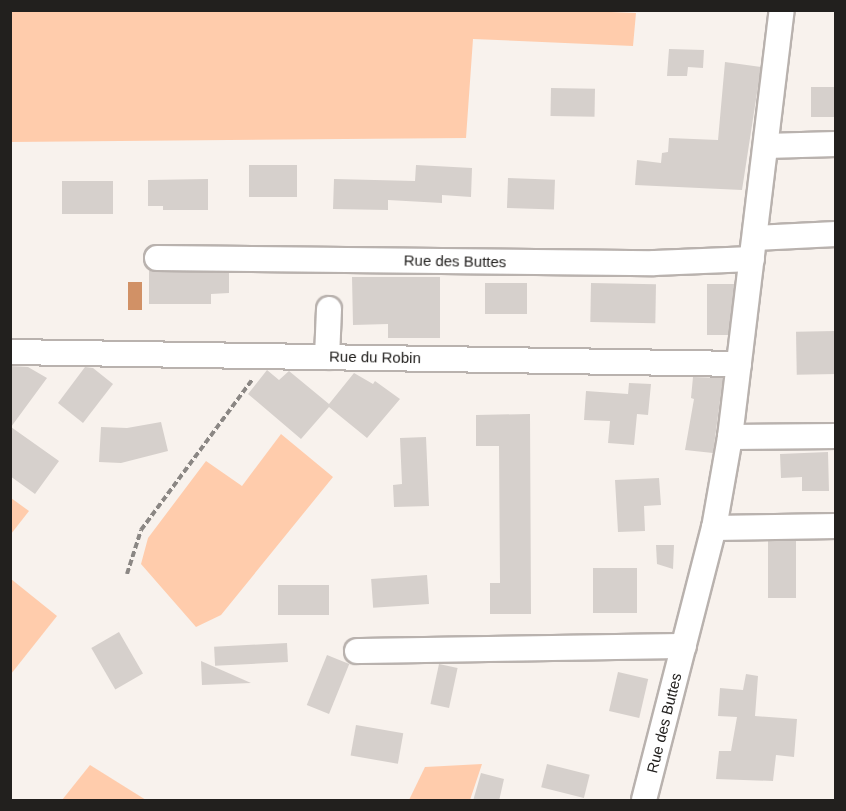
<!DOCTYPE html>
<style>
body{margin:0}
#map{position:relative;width:846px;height:811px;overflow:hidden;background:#f8f2ed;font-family:Helvetica,sans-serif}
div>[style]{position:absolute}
.green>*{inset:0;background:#ffccac}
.water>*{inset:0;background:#d19166;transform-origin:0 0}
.building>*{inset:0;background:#d6d0cc;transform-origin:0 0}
.path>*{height:4px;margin-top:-2px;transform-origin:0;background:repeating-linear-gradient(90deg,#8b8784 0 6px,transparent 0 9px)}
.roads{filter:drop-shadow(2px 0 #b9b2ae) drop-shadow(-2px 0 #b9b2ae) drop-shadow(0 2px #b9b2ae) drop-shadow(0 -2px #b9b2ae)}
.minor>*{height:24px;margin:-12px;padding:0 12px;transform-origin:12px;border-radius:12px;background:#fff}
span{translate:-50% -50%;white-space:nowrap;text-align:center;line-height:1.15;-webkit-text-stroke:4.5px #fff;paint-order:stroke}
.street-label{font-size:15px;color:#22201e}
.frame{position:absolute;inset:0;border:12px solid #22201e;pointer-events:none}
</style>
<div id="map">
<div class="green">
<div style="clip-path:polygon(562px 10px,636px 13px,633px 46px,473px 39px,466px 138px,11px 142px,11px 11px)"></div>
<div style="clip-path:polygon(281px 434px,333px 477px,221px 615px,196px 627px,141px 564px,148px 538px,206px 461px,242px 486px)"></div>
<div style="clip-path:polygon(11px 498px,29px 511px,11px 534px)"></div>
<div style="clip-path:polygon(11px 579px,57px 616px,11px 674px)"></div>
<div style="clip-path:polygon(482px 764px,470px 800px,409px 800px,425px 767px)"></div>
<div style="clip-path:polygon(90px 765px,146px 800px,62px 800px)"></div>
</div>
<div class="water">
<div style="left:128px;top:282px;width:14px;height:28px"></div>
</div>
<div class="building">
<div style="clip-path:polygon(669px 49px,704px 50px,703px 68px,688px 67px,687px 76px,667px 76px)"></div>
<div style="clip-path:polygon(725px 62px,761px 67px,742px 190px,635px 185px,637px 160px,661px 163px,662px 153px,668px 152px,669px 138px,718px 140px)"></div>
<div style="left:811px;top:87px;width:25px;height:30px"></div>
<div style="left:551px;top:88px;width:44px;height:28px;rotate:1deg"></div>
<div style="left:297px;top:165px;width:32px;height:48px;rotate:90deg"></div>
<div style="clip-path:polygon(416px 165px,472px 168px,471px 197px,442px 195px,442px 203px,388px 200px,388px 210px,333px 209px,334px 179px,415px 181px)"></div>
<div style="left:508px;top:178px;width:47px;height:30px;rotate:2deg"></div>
<div style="clip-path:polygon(208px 179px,208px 210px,163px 210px,163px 206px,148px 206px,148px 180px)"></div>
<div style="left:113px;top:181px;width:33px;height:51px;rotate:90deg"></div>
<div style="clip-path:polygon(149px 271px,229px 273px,229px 293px,211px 294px,211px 304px,149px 304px)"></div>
<div style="clip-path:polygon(352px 277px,440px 277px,440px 338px,388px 338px,388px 324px,353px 325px)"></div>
<div style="left:485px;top:283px;width:42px;height:31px"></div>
<div style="left:591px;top:283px;width:65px;height:39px;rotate:1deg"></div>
<div style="left:707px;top:284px;width:27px;height:51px"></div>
<div style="left:835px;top:331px;width:43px;height:39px;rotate:89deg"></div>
<div style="clip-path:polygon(10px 366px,28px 367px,47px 378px,11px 427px,59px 461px,35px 494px,10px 476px)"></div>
<div style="clip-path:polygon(85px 367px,93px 368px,113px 384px,83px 423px,58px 403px)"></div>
<div style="clip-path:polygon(267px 370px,279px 380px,289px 371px,329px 404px,354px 373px,373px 384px,375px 381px,400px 399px,367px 438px,329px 407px,301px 439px,248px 394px)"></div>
<div style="clip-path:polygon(693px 377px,723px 378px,713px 453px,685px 450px,694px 399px,691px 398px)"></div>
<div style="clip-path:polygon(629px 383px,651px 384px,648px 415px,637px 414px,634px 445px,608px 443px,610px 421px,584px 420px,586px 391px,628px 394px)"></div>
<div style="clip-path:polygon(530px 414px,531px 614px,490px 614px,490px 583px,500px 583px,499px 446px,476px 446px,476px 415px)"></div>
<div style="clip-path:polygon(161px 422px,168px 451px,121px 463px,99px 462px,101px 427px,127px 428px)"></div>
<div style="clip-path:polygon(426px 437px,429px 506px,394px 507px,393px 485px,402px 484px,400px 438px)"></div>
<div style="clip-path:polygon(828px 452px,829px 491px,802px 491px,802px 477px,781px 478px,780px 454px)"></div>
<div style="clip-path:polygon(659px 478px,661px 505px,644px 506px,645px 531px,618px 532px,615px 480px)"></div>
<div style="left:768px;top:541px;width:28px;height:57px"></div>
<div style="clip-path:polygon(656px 545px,674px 545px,673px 569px,657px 564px)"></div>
<div style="left:593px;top:568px;width:44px;height:45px"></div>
<div style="left:427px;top:575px;width:29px;height:56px;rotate:86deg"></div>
<div style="left:278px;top:585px;width:51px;height:30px"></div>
<div style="left:119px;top:632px;width:48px;height:32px;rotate:60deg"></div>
<div style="left:287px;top:643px;width:19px;height:73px;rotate:87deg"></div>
<div style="left:327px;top:655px;width:24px;height:54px;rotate:22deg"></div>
<div style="clip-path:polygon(201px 661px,251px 683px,202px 685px)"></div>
<div style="left:439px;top:664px;width:19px;height:41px;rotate:12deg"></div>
<div style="left:618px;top:672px;width:31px;height:40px;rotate:13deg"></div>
<div style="clip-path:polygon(746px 674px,758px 676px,755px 716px,797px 719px,794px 757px,776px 755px,773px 781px,716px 779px,719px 751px,731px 751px,737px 717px,718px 716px,720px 688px,743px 690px)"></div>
<div style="left:356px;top:725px;width:48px;height:31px;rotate:10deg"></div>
<div style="left:547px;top:764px;width:44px;height:24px;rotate:14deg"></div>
<div style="clip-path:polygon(481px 773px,504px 779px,499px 801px,473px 801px)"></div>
</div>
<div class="path">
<div style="left:127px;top:574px;width:46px;rotate:-72.3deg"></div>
<div style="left:141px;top:530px;width:187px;rotate:-53.5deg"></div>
</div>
<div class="roads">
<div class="minor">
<div style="left:766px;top:146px;width:70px;rotate:-1.6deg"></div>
<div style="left:755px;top:238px;width:81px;rotate:-2.8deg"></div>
<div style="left:157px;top:258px;width:497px;rotate:0.6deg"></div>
<div style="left:654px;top:263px;width:98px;rotate:-2.3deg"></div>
<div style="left:10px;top:352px;width:729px;rotate:0.94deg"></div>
<div style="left:327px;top:357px;width:48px;rotate:-87.6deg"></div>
<div style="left:730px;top:437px;width:106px;rotate:-0.5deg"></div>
<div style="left:714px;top:528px;width:122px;rotate:-0.9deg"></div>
<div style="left:357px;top:651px;width:327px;rotate:-0.9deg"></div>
<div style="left:644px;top:800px;width:281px;rotate:-75.6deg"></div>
<div style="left:714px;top:528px;width:92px;rotate:-80deg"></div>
<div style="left:730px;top:437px;width:430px;rotate:-83.1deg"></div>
</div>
</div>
<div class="street-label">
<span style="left:455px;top:261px;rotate:1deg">Rue des Buttes</span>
<span style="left:375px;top:357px;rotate:1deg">Rue du Robin</span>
<span style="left:664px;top:723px;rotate:-76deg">Rue des Buttes</span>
</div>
<div class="frame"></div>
</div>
